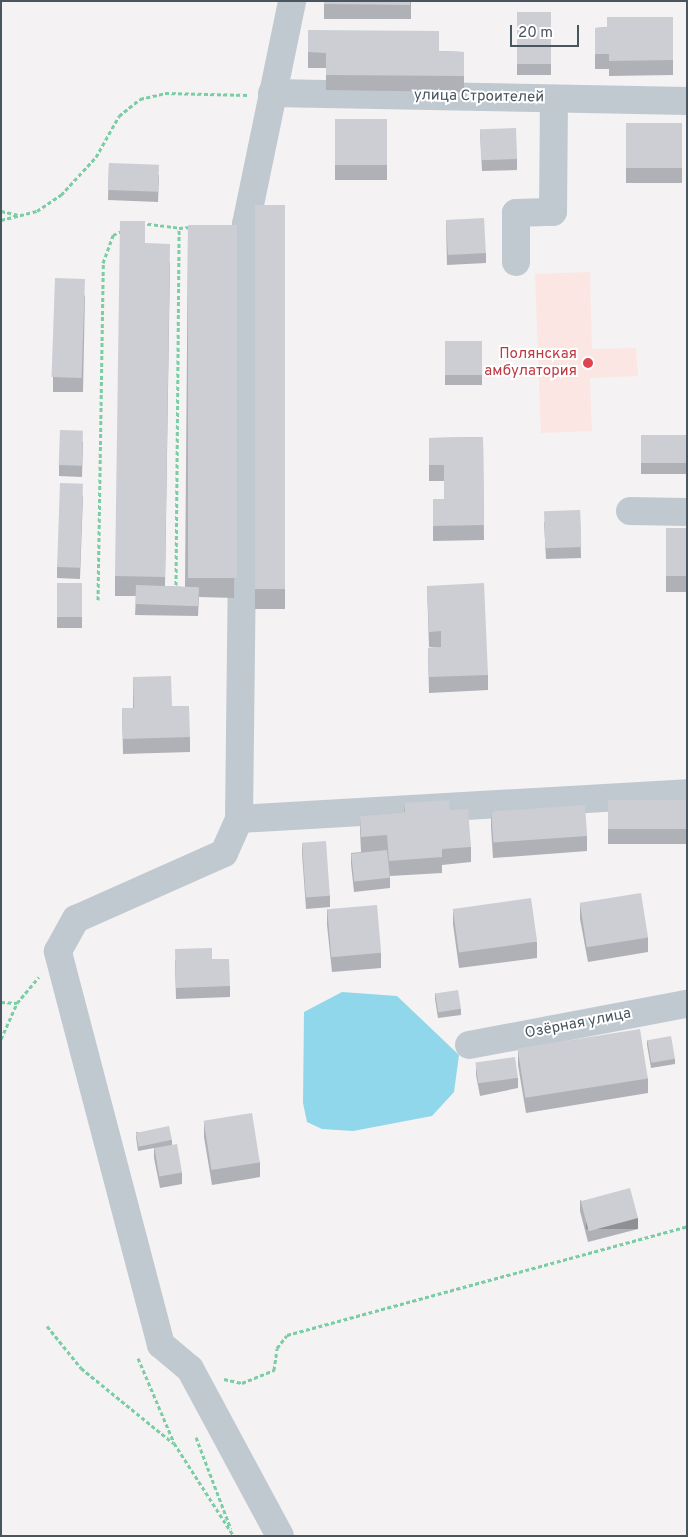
<!DOCTYPE html>
<meta charset="utf-8">
<style>
body{margin:0}
#map{position:relative;width:688px;height:1537px;overflow:hidden;background:#f4f2f2;font-family:Overpass,sans-serif}
div>[style]{position:absolute}
.medical>*{inset:0;background:#fbe6e4}
.water>*{inset:0;background:#90d7eb}
.path>*{height:3px;margin-top:-1.5px;transform-origin:0;background:repeating-linear-gradient(90deg,#7acda5 0 4px,transparent 0 6.5px)}
.minor>*{height:28px;margin:-14px;padding:0 14px;transform-origin:14px;border-radius:14px;background:#c0c9d0}
.wall>*{inset:0;background:#afb1b6;transform-origin:0 0}
.shaded-wall>*{inset:0;background:#8f9094;transform-origin:0 0}
.building>*{inset:0;background:#ccced4;transform-origin:0 0}
.dots>*{width:14px;height:14px;translate:-50% -50%;box-sizing:border-box;border:2px solid #fff;border-radius:50%}
span{translate:-50% -50%;white-space:nowrap;text-align:center;line-height:1.15;-webkit-text-stroke:4px #fff;paint-order:stroke}
.street-label{font-size:15px;color:#49555f}
.health-label{font-size:15px;color:#be3a42}
.right{translate:-100% -50%;text-align:right}
.frame{position:absolute;inset:0;border:2px solid #49555f;pointer-events:none}
.scale{position:absolute;left:510px;top:25px;width:69px;height:22px;box-sizing:border-box;border:2px solid #49555f;border-top:0;padding-left:6px;font-size:15px;line-height:18px;white-space:nowrap;color:#49555f;-webkit-text-stroke:4px #fff;paint-order:stroke}
</style>
<div id="map">
<div class="medical">
<div style="clip-path:polygon(590px 272px,592px 349px,636px 348px,638px 376px,590px 378px,592px 431px,541px 433px,535px 274px)"></div>
</div>
<div class="water">
<div style="clip-path:polygon(342px 992px,397px 996px,459px 1055px,454px 1092px,432px 1116px,353px 1131px,322px 1129px,307px 1122px,303px 1103px,304px 1012px)"></div>
</div>
<div class="path">
<div style="left:1px;top:211px;width:17px;rotate:13deg"></div>
<div style="left:1px;top:220px;width:37px;rotate:-14deg"></div>
<div style="left:37px;top:211px;width:29px;rotate:-34deg"></div>
<div style="left:61px;top:195px;width:52px;rotate:-47.4deg"></div>
<div style="left:96px;top:157px;width:47px;rotate:-60.7deg"></div>
<div style="left:119px;top:116px;width:27px;rotate:-39deg"></div>
<div style="left:140px;top:99px;width:26px;rotate:-13deg"></div>
<div style="left:165px;top:93px;width:84px;rotate:1.4deg"></div>
<div style="left:141px;top:223px;width:38px;rotate:7deg"></div>
<div style="left:176px;top:585px;width:357px;rotate:-89.5deg"></div>
<div style="left:179px;top:228px;width:13px;rotate:-4deg"></div>
<div style="left:98px;top:600px;width:337px;rotate:-89.1deg"></div>
<div style="left:103px;top:263px;width:30px;rotate:-70deg"></div>
<div style="left:113px;top:235px;width:12px;rotate:-24deg"></div>
<div style="left:1px;top:1002px;width:16px;rotate:4deg"></div>
<div style="left:17px;top:1003px;width:34px;rotate:-50deg"></div>
<div style="left:1px;top:1039px;width:39px;rotate:-66deg"></div>
<div style="left:47px;top:1326px;width:54px;rotate:51deg"></div>
<div style="left:81px;top:1368px;width:119px;rotate:39.2deg"></div>
<div style="left:138px;top:1358px;width:92px;rotate:67deg"></div>
<div style="left:174px;top:1443px;width:109px;rotate:57.3deg"></div>
<div style="left:224px;top:1379px;width:18px;rotate:13deg"></div>
<div style="left:242px;top:1383px;width:35px;rotate:-22deg"></div>
<div style="left:274px;top:1370px;width:22px;rotate:-82deg"></div>
<div style="left:277px;top:1348px;width:16px;rotate:-52deg"></div>
<div style="left:287px;top:1335px;width:415px;rotate:-15.2deg"></div>
<div style="left:196px;top:1437px;width:98px;rotate:69.2deg"></div>
</div>
<div class="minor">
<div style="left:272px;top:93px;width:415px;rotate:1.1deg"></div>
<div style="left:516px;top:262px;width:49px;rotate:-90deg"></div>
<div style="left:516px;top:213px;width:37px;rotate:-2deg"></div>
<div style="left:553px;top:212px;width:113px;rotate:-89.5deg"></div>
<div style="left:630px;top:511px;width:57px;rotate:1deg"></div>
<div style="left:239px;top:819px;width:449px;rotate:-3.3deg"></div>
<div style="left:469px;top:1045px;width:222px;rotate:-10.7deg"></div>
<div style="left:280px;top:1536px;width:190px;rotate:-118.3deg"></div>
<div style="left:190px;top:1369px;width:38px;rotate:-140deg"></div>
<div style="left:161px;top:1345px;width:407px;rotate:-104.7deg"></div>
<div style="left:58px;top:951px;width:37px;rotate:-61deg"></div>
<div style="left:76px;top:919px;width:162px;rotate:-24deg"></div>
<div style="left:224px;top:853px;width:37px;rotate:-66deg"></div>
<div style="left:239px;top:819px;width:595px;rotate:-89.33deg"></div>
<div style="left:246px;top:224px;width:228px;rotate:-78.3deg"></div>
</div>
<div class="wall">
<div style="left:324px;top:1px;width:87px;height:18px"></div>
<div style="left:517px;top:12px;width:34px;height:63px"></div>
<div style="clip-path:polygon(673px 17px,673px 75px,609px 76px,609px 69px,595px 69px,595px 28px,607px 27px)"></div>
<div style="clip-path:polygon(308px 30px,439px 51px,464px 52px,464px 92px,326px 90px,326px 68px,308px 68px)"></div>
<div style="left:335px;top:119px;width:52px;height:61px"></div>
<div style="left:626px;top:123px;width:56px;height:60px"></div>
<div style="clip-path:polygon(480px 130px,517px 159px,517px 170px,482px 171px)"></div>
<div style="clip-path:polygon(109px 163px,159px 175px,158px 202px,108px 200px)"></div>
<div style="left:255px;top:205px;width:30px;height:404px"></div>
<div style="clip-path:polygon(446px 220px,486px 253px,486px 263px,447px 265px)"></div>
<div style="clip-path:polygon(188px 225px,237px 225px,234px 598px,199px 597px,198px 616px,135px 615px,136px 596px,115px 596px,115px 576px,145px 243px,170px 263px,165px 586px,185px 587px)"></div>
<div style="clip-path:polygon(85px 294px,83px 392px,53px 392px,53px 377px)"></div>
<div style="left:445px;top:341px;width:37px;height:44px"></div>
<div style="left:641px;top:435px;width:46px;height:39px"></div>
<div style="clip-path:polygon(483px 437px,484px 540px,433px 541px,433px 499px,444px 499px,444px 481px,429px 481px,429px 438px)"></div>
<div style="clip-path:polygon(83px 441px,82px 477px,59px 476px,59px 465px)"></div>
<div style="clip-path:polygon(83px 495px,80px 579px,57px 578px,57px 567px)"></div>
<div style="clip-path:polygon(580px 510px,581px 558px,546px 559px,544px 522px)"></div>
<div style="left:666px;top:528px;width:21px;height:64px"></div>
<div style="left:57px;top:583px;width:25px;height:45px"></div>
<div style="clip-path:polygon(427px 586px,488px 675px,488px 690px,429px 693px,428px 648px,441px 647px,429px 647px)"></div>
<div style="clip-path:polygon(133px 677px,172px 706px,190px 737px,190px 752px,123px 754px,122px 708px,133px 708px)"></div>
<div style="left:687px;top:800px;width:44px;height:79px;rotate:90deg"></div>
<div style="clip-path:polygon(404px 803px,450px 810px,471px 847px,471px 862px,442px 865px,442px 873px,390px 876px,390px 888px,354px 892px,351px 864px,351px 853px,361px 852px,360px 831px,360px 816px,404px 812px)"></div>
<div style="clip-path:polygon(491px 811px,587px 836px,587px 851px,493px 858px,491px 827px)"></div>
<div style="clip-path:polygon(302px 843px,330px 896px,330px 907px,306px 909px,302px 853px)"></div>
<div style="clip-path:polygon(580px 903px,648px 937px,648px 952px,588px 962px,580px 919px)"></div>
<div style="clip-path:polygon(327px 909px,381px 953px,381px 968px,332px 972px,327px 925px)"></div>
<div style="clip-path:polygon(453px 909px,537px 942px,537px 958px,459px 968px,453px 924px)"></div>
<div style="clip-path:polygon(175px 960px,230px 986px,230px 997px,176px 999px)"></div>
<div style="clip-path:polygon(435px 993px,461px 1009px,461px 1015px,438px 1018px,435px 999px)"></div>
<div style="clip-path:polygon(647px 1040px,675px 1059px,675px 1064px,651px 1068px,647px 1045px)"></div>
<div style="clip-path:polygon(518px 1049px,648px 1078px,648px 1093px,526px 1113px,518px 1065px)"></div>
<div style="clip-path:polygon(476px 1065px,518px 1078px,518px 1088px,480px 1096px,476px 1075px)"></div>
<div style="clip-path:polygon(204px 1121px,260px 1162px,260px 1177px,212px 1185px,204px 1137px)"></div>
<div style="clip-path:polygon(136px 1132px,172px 1140px,172px 1145px,182px 1173px,182px 1184px,160px 1188px,154px 1158px,154px 1148px,138px 1151px,136px 1137px)"></div>
<div style="clip-path:polygon(580px 1200px,638px 1229px,588px 1242px,580px 1211px)"></div>
</div>
<div class="shaded-wall">
<div style="left:638px;top:1218px;width:11px;height:52px;rotate:90deg"></div>
</div>
<div class="building">
<div style="clip-path:polygon(324px 1px,410px 1px,410px 5px,324px 4px)"></div>
<div style="left:517px;top:12px;width:34px;height:52px"></div>
<div style="clip-path:polygon(607px 17px,673px 17px,673px 60px,609px 61px,609px 54px,595px 54px,595px 28px,607px 27px)"></div>
<div style="clip-path:polygon(308px 30px,439px 31px,439px 51px,464px 52px,464px 76px,326px 75px,326px 53px,308px 52px)"></div>
<div style="left:335px;top:119px;width:52px;height:46px"></div>
<div style="left:626px;top:123px;width:56px;height:45px"></div>
<div style="left:516px;top:128px;width:31px;height:36px;rotate:88deg"></div>
<div style="left:109px;top:163px;width:50px;height:27px;rotate:2deg"></div>
<div style="left:255px;top:205px;width:30px;height:384px"></div>
<div style="left:484px;top:218px;width:35px;height:38px;rotate:87deg"></div>
<div style="clip-path:polygon(120px 221px,145px 221px,145px 243px,170px 244px,165px 577px,115px 576px)"></div>
<div style="left:188px;top:225px;width:49px;height:353px"></div>
<div style="left:55px;top:278px;width:30px;height:99px;rotate:2deg"></div>
<div style="left:445px;top:341px;width:37px;height:34px"></div>
<div style="left:60px;top:430px;width:23px;height:35px;rotate:2deg"></div>
<div style="left:641px;top:435px;width:46px;height:28px"></div>
<div style="clip-path:polygon(483px 437px,484px 525px,433px 526px,433px 499px,444px 499px,444px 465px,429px 465px,429px 438px)"></div>
<div style="left:60px;top:483px;width:23px;height:84px;rotate:2deg"></div>
<div style="left:580px;top:510px;width:37px;height:36px;rotate:88deg"></div>
<div style="left:666px;top:528px;width:21px;height:48px"></div>
<div style="left:57px;top:583px;width:25px;height:34px"></div>
<div style="clip-path:polygon(484px 583px,488px 675px,429px 677px,428px 648px,441px 647px,441px 631px,429px 632px,427px 586px)"></div>
<div style="left:136px;top:585px;width:63px;height:19px;rotate:2deg"></div>
<div style="clip-path:polygon(171px 676px,172px 706px,189px 706px,190px 737px,123px 739px,122px 708px,134px 708px,133px 677px)"></div>
<div style="clip-path:polygon(449px 800px,450px 810px,468px 809px,471px 847px,442px 849px,442px 857px,389px 861px,387px 835px,361px 837px,360px 816px,405px 812px,404px 803px)"></div>
<div style="left:687px;top:800px;width:29px;height:79px;rotate:90deg"></div>
<div style="left:585px;top:805px;width:31px;height:94px;rotate:86deg"></div>
<div style="left:326px;top:841px;width:55px;height:24px;rotate:86deg"></div>
<div style="left:387px;top:850px;width:28px;height:36px;rotate:84deg"></div>
<div style="left:641px;top:893px;width:45px;height:62px;rotate:81deg"></div>
<div style="left:531px;top:898px;width:44px;height:79px;rotate:82deg"></div>
<div style="left:377px;top:905px;width:48px;height:50px;rotate:85deg"></div>
<div style="clip-path:polygon(212px 948px,212px 959px,229px 959px,230px 986px,176px 988px,175px 949px)"></div>
<div style="left:458px;top:990px;width:19px;height:23px;rotate:81deg"></div>
<div style="left:640px;top:1029px;width:50px;height:124px;rotate:81deg"></div>
<div style="left:671px;top:1036px;width:23px;height:24px;rotate:80deg"></div>
<div style="left:515px;top:1057px;width:21px;height:40px;rotate:82deg"></div>
<div style="left:252px;top:1113px;width:50px;height:49px;rotate:81deg"></div>
<div style="left:169px;top:1126px;width:14px;height:34px;rotate:78deg"></div>
<div style="left:177px;top:1144px;width:29px;height:23px;rotate:80deg"></div>
<div style="left:630px;top:1188px;width:31px;height:51px;rotate:75deg"></div>
</div>
<div class="dots">
<div style="left:588px;top:363px;background:#e0444e"></div>
</div>
<div class="street-label">
<span style="left:479px;top:97px;rotate:1deg">улица Строителей</span>
<span style="left:578px;top:1024px;rotate:-11deg">Озёрная улица</span>
</div>
<div class="health-label">
<span class="right" style="left:577px;top:363px">Полянская<br>амбулатория</span>
</div>
<div class="frame"></div>
<div class="scale">20 m</div>
</div>
